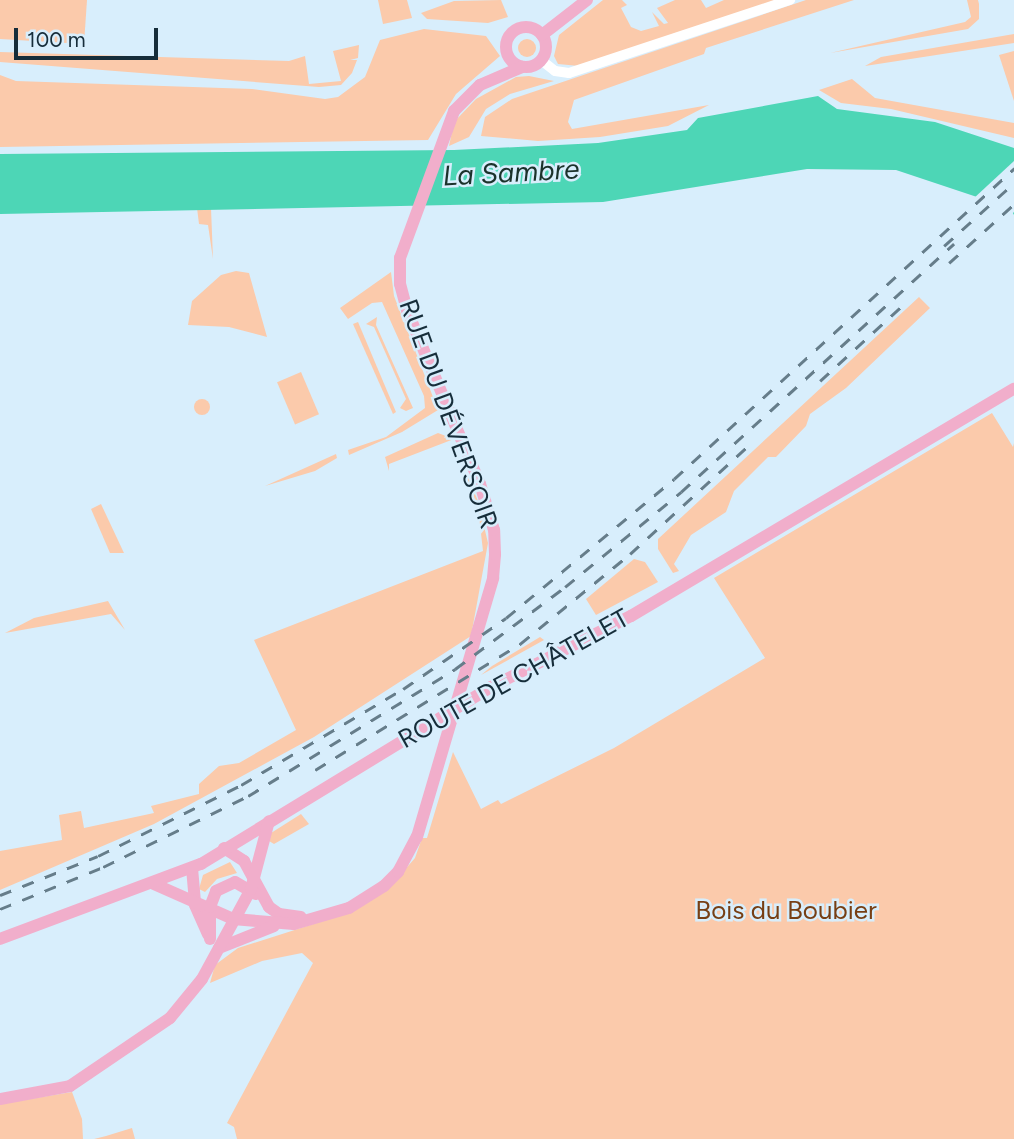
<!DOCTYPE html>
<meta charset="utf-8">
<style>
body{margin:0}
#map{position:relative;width:1014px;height:1139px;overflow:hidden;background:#d8eefc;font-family:Figtree,sans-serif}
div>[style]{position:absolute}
.green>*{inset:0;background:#fbcaab;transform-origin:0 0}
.round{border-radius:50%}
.water>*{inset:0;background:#4dd6b6}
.pier>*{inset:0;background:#d8eefc}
.minor>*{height:10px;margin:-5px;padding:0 5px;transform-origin:5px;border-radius:5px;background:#fff}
.major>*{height:12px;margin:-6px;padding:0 6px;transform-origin:6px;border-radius:6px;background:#f1aecb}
.major>.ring{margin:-6px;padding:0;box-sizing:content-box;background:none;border:12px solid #f1aecb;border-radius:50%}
.rail>*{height:2.5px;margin-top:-1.25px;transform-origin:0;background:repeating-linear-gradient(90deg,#667d8a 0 12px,transparent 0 24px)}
span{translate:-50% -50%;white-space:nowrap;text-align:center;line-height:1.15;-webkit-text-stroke:5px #d8eefc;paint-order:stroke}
.street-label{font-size:26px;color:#162d3a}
.park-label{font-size:26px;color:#773f14}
.water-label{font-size:28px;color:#1b322b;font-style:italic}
.scale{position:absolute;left:14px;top:28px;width:144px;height:32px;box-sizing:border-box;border:4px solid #162d3a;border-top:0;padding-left:9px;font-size:21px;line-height:24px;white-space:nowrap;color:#162d3a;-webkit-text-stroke:5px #d8eefc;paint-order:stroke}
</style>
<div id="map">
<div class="green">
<div style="clip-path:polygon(0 0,87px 0,84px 44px,0 39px)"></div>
<div style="clip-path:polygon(378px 0,407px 0,412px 18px,383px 24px)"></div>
<div style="clip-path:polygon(501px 0,508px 17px,488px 23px,427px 19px,421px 13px,454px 1px)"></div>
<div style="clip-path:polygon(603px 0,622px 0,627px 5px,621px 8px,631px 27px,641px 31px,659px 26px,652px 12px,664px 24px,668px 23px,657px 8px,675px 0,701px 0,706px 8px,724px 0,778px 0,579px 66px,558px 64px,554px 56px,559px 35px)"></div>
<div style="clip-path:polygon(806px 0,854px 0,706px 48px,704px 54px,574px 100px,568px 122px,572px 129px,709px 105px,668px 126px,600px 137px,538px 141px,481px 136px,485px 117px,512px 99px)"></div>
<div style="clip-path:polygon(967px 0,978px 0,979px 4px,979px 19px,968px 29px,830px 53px,965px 22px,971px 17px)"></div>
<div style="clip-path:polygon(424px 29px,486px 36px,500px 56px,456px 94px,428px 140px,0 147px,0 75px,16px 81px,252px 89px,325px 99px,338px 97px,365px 77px,380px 40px)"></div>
<div style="clip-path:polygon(1014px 34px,1014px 43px,865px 66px,881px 57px)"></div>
<div class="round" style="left:518px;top:39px;width:18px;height:18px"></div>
<div style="clip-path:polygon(359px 45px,358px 58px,350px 60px,357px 60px,352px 73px,341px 85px,319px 87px,0 62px,0 52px,289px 61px,305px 56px,309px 84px,341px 81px,333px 51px)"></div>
<div style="clip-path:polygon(1014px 51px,1014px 101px,999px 55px)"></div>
<div style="clip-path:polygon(529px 76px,554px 81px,510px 94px,486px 109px,469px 137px,449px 146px,454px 122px,476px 99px,516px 77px)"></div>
<div style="clip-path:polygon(852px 79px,875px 98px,1014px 123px,1014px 138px,891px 109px,841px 103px,819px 90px)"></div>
<div style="clip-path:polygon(197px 208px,211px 208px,213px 259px,208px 225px,199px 224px)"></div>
<div style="clip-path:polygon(236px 271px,249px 273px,267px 337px,229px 327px,188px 325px,192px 301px,221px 275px)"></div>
<div style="clip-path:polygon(391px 272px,394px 296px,438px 410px,402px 432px,349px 455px,348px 450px,386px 437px,425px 408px,424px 396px,382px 302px,372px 303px,348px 319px,340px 308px)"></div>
<div style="clip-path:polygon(919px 297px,930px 308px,846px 388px,810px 414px,806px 426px,776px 457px,768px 457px,734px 491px,726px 512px,691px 535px,674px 564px,679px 571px,673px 573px,658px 549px,658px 539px)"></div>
<div style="clip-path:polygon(377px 317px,376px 325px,413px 408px,406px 411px,400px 408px,406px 399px,374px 327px,366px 324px)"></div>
<div style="clip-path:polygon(358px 322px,396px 412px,393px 414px,353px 324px)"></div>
<div style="left:301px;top:372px;width:46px;height:26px;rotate:67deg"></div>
<div class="round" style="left:194px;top:399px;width:16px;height:16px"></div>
<div style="clip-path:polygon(992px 413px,1013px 447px,1014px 443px,1014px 1139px,237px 1139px,234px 1127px,227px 1123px,313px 963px,302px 953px,262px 961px,210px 983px,215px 965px,238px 948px,354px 911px,388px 889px,415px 858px,422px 838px,427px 838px,453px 752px,481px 809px,498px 800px,501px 804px,614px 748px,765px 658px,714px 578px)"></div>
<div style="clip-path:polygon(438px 433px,454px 439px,389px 464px,389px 471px,385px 457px)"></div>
<div style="clip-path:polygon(336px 454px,337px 458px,315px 471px,265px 486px)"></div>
<div style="clip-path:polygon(465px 471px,478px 501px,488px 543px,471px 636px,314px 737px,154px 824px,0 890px,0 851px,62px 840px,59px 815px,81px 811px,84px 828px,154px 813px,151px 806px,199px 794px,199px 784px,219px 766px,239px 763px,296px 730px,254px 640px,483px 551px,479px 516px)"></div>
<div style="clip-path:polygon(101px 504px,124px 553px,110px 553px,91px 509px)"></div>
<div style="clip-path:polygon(634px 559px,645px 562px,658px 582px,596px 615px,586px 599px)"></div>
<div style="clip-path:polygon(108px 601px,125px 630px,111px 614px,5px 633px,34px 618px)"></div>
<div style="clip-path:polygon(540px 637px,544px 640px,481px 675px,492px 666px)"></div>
<div style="clip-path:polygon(301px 814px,309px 824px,274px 844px,269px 841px,271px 833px)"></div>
<div style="clip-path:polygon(230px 862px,237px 873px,217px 879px,205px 892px,199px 889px,203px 875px)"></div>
<div style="clip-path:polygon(72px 1092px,82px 1119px,83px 1139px,0 1139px,0 1104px)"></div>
<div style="clip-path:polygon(132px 1128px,135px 1139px,94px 1139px,106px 1136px)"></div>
</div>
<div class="water">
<div style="clip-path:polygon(818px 96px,837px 109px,935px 122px,1014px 148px,1014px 215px,1010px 208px,896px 170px,807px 169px,603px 202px,0 214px,0 154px,454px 150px,598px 143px,687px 130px,698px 118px)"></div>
</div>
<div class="pier">
<div style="clip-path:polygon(1014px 161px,1014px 212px,1010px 216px,973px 199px)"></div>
</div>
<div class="minor">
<div style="left:541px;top:60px;width:18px;rotate:38deg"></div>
<div style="left:555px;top:71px;width:14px;rotate:8deg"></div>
<div style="left:569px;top:73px;width:233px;rotate:-18.3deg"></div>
</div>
<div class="major">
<div class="ring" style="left:506px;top:27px;width:28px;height:28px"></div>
<div style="left:542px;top:35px;width:57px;rotate:-37.9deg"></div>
<div style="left:224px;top:848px;width:24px;rotate:33deg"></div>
<div style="left:244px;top:861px;width:52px;rotate:61.5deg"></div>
<div style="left:269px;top:907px;width:12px;rotate:35deg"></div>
<div style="left:279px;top:914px;width:22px;rotate:8deg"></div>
<div style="left:192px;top:868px;width:37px;rotate:85deg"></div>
<div style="left:195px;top:905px;width:32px;rotate:66deg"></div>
<div style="left:154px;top:884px;width:86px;rotate:23.9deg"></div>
<div style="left:233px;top:919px;width:61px;rotate:4.7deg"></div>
<div style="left:294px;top:924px;width:57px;rotate:-16.2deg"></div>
<div style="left:349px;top:908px;width:41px;rotate:-32.2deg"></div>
<div style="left:384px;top:886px;width:20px;rotate:-45deg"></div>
<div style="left:398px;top:872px;width:40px;rotate:-62deg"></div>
<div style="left:417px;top:837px;width:270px;rotate:-73.6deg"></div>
<div style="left:493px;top:578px;width:24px;rotate:-85deg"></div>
<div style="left:495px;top:554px;width:24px;rotate:-92deg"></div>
<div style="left:494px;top:530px;width:48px;rotate:-106.9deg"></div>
<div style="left:480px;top:484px;width:189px;rotate:-112.8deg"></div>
<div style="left:407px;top:310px;width:27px;rotate:-105deg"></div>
<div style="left:400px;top:284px;width:26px;rotate:-90deg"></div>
<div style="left:400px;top:258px;width:157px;rotate:-69.8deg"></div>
<div style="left:454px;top:111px;width:37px;rotate:-45deg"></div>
<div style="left:480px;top:85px;width:46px;rotate:-23.2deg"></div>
<div style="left:0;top:939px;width:215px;rotate:-20.5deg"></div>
<div style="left:201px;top:864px;width:340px;rotate:-31.4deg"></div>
<div style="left:491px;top:687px;width:157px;rotate:-26.9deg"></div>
<div style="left:631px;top:616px;width:445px;rotate:-30.7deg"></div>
<div style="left:210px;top:939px;width:32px;rotate:-90deg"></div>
<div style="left:210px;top:907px;width:17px;rotate:-69deg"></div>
<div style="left:216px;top:891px;width:21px;rotate:-25deg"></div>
<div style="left:235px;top:882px;width:24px;rotate:30deg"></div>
<div style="left:219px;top:948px;width:59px;rotate:-21.8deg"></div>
<div style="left:0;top:1099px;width:71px;rotate:-10.5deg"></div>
<div style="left:70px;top:1086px;width:121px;rotate:-34.2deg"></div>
<div style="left:170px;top:1018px;width:50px;rotate:-50.6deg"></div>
<div style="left:202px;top:979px;width:102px;rotate:-61.4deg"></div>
<div style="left:251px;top:889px;width:70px;rotate:-75.2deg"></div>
</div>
<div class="rail">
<div style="left:944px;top:246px;width:94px;rotate:-42deg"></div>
<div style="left:949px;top:263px;width:88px;rotate:-42.2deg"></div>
<div style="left:820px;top:381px;width:113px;rotate:-42.5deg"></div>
<div style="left:315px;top:770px;width:241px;rotate:-31.6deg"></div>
<div style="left:520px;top:644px;width:142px;rotate:-39.3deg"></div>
<div style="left:630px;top:554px;width:163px;rotate:-42.5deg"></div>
<div style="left:0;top:895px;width:105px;rotate:-21.7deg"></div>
<div style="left:98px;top:856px;width:160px;rotate:-26.4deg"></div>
<div style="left:241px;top:785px;width:188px;rotate:-30.7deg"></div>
<div style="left:403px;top:689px;width:125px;rotate:-34.6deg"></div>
<div style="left:506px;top:618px;width:218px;rotate:-39.6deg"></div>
<div style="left:674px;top:479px;width:461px;rotate:-42.4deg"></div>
<div style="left:0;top:909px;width:111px;rotate:-22.2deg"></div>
<div style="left:103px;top:867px;width:161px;rotate:-26.1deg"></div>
<div style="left:248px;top:796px;width:243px;rotate:-31.5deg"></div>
<div style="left:455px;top:669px;width:137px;rotate:-36.7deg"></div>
<div style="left:565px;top:587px;width:150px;rotate:-39.3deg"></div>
<div style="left:681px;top:492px;width:369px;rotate:-42.3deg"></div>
</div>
<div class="street-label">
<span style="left:448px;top:414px;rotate:70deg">RUE DU DÉVERSOIR</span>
<span style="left:514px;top:679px;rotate:-29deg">ROUTE DE CHÂTELET</span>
</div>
<div class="park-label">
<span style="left:786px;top:911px">Bois du Boubier</span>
</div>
<div class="water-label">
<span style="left:511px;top:172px;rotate:-3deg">La Sambre</span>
</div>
<div class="scale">100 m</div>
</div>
